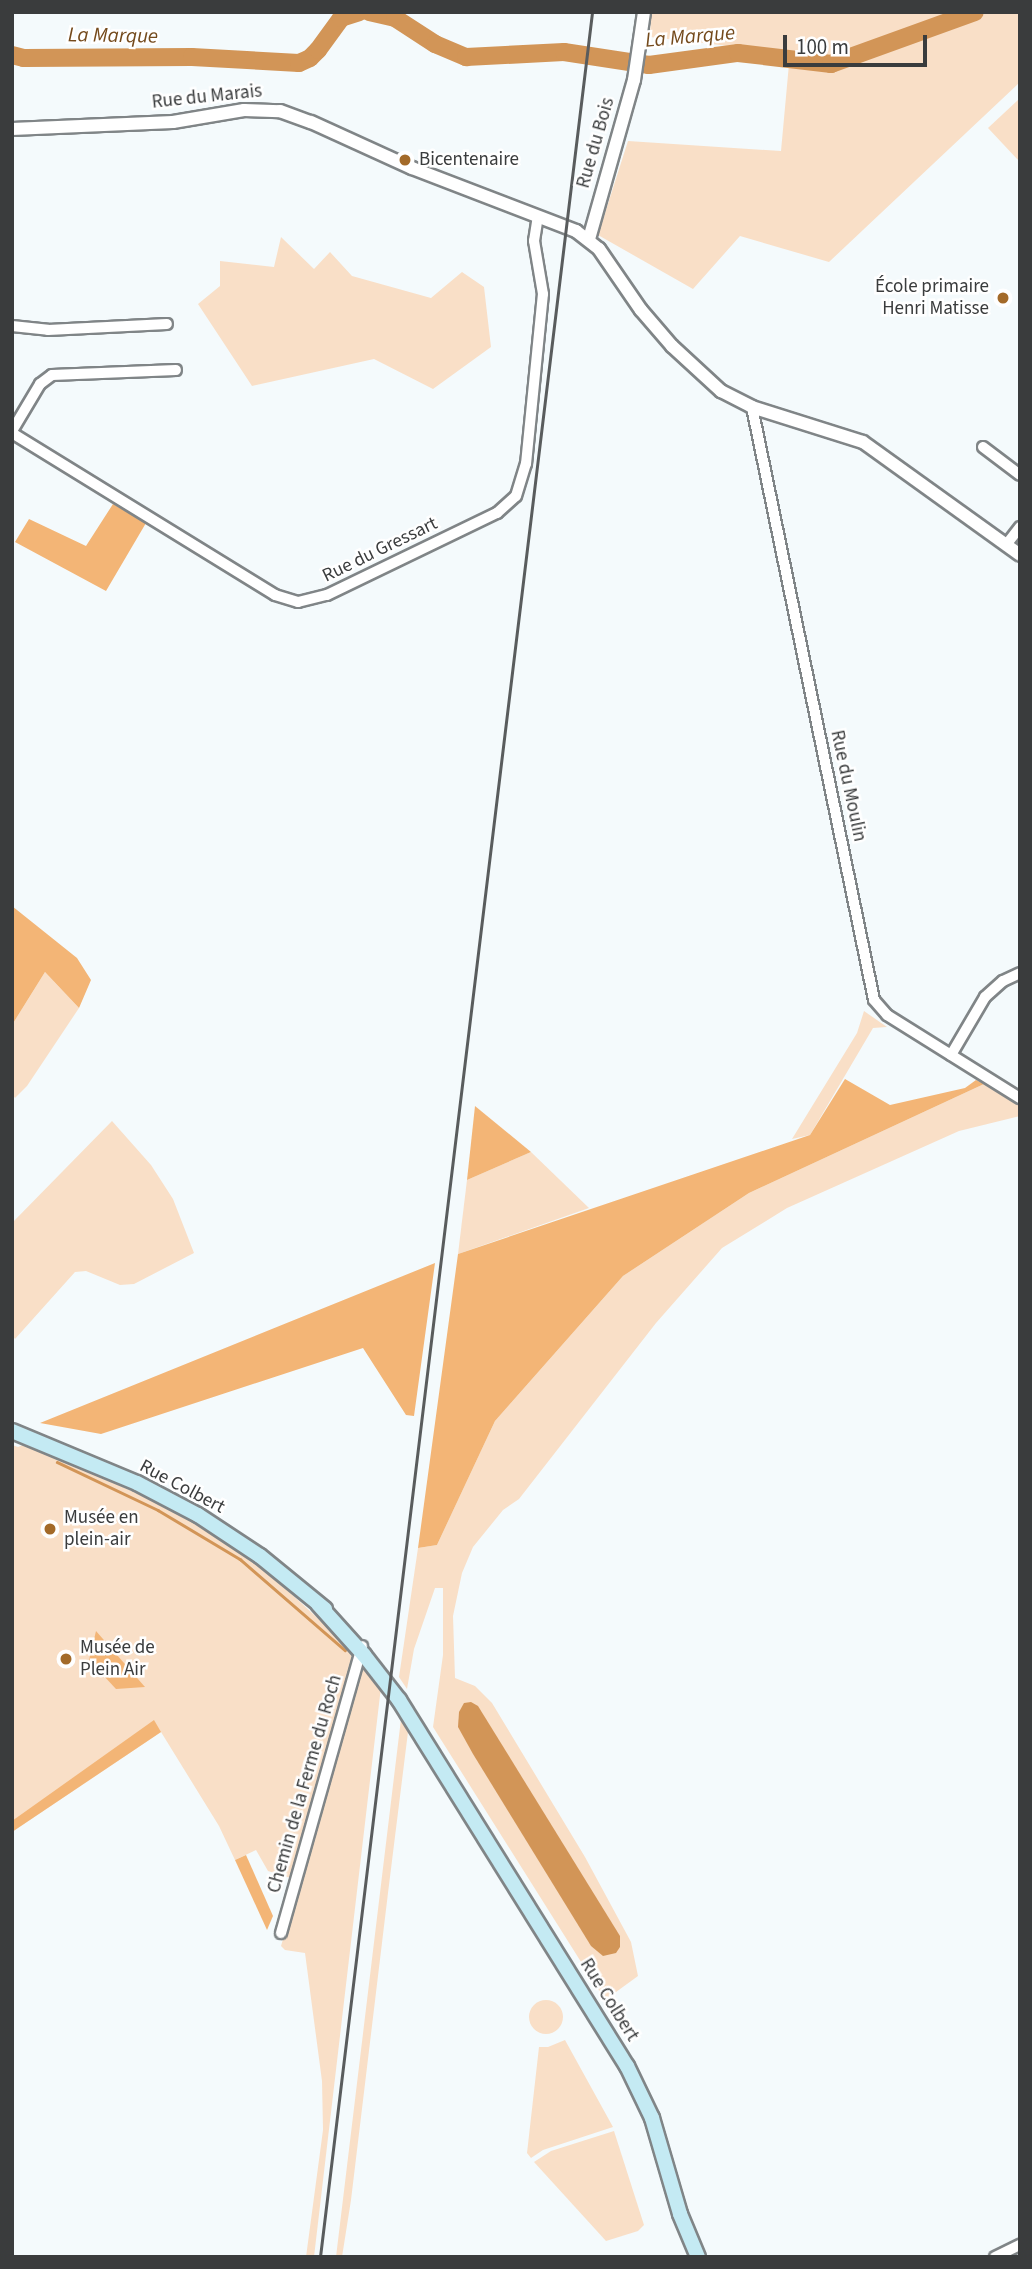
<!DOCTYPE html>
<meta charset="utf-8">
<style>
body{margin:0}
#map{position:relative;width:1032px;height:2269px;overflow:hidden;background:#f4fafc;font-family:"Source Sans 3",sans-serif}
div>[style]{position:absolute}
.green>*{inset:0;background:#f9dfc7}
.round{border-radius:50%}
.forest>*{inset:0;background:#f3b576}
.water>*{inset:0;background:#d29557}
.stream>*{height:2.5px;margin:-1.25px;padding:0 1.25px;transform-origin:1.25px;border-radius:1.25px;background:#d29557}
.river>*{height:18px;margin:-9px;padding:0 9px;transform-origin:9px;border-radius:9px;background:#d29557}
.roads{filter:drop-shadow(2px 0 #808587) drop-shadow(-2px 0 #808587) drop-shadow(0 2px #808587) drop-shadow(0 -2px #808587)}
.minor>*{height:10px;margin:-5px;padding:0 5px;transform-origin:5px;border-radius:5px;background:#fff}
.tertiary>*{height:12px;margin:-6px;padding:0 6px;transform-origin:6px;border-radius:6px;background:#fff}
.secondary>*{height:14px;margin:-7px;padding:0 7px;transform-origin:7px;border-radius:7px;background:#c4eaf3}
.rail>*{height:2.5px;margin:-1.25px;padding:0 1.25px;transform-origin:1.25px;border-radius:1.25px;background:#595c5d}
.dots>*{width:19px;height:19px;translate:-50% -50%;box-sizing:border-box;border:4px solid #fff;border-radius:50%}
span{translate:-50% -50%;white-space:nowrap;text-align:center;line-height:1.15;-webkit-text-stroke:5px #fff;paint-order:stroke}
.street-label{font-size:19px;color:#3a3c3d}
.poi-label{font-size:19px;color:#3a3c3d}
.left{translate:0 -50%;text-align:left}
.right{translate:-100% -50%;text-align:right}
.water-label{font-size:21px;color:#744a1c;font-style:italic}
.frame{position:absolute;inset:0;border:14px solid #3a3c3d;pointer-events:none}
.scale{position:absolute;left:783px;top:35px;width:144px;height:32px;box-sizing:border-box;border:4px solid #3a3c3d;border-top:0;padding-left:9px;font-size:21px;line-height:24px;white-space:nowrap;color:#3a3c3d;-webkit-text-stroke:5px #fff;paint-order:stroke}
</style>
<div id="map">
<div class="green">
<div style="clip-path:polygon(651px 12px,1020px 12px,1020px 82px,829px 262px,740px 236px,693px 289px,598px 235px,628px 141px,781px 151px,790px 53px,650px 37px)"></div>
<div style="clip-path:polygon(1020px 98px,1020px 162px,988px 128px)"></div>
<div style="clip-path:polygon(281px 237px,314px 269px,330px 252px,352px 276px,431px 298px,462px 272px,484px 287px,491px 347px,433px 389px,374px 359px,252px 386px,198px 304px,220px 286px,220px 261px,274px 267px)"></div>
<div style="clip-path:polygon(45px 972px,79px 1008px,27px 1086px,15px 1098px,12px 1094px,12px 1025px)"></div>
<div style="clip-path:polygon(864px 1011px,887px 1027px,873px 1028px,810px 1135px,792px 1139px,857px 1033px)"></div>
<div style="clip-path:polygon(984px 1084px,1020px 1106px,1020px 1116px,959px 1131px,787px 1208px,722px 1248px,656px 1323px,519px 1499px,503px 1510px,473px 1547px,462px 1573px,453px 1616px,455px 1678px,475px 1686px,492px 1703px,585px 1857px,631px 1942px,638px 1976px,605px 2000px,433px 1727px,443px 1655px,443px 1588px,435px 1588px,414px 1649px,407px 1689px,399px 1677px,418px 1548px,437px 1545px,495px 1421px,623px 1276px,749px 1193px)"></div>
<div style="clip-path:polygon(112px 1121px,151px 1165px,173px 1199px,194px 1253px,134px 1284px,120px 1285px,86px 1271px,75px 1272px,15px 1339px,12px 1335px,12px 1223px)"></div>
<div style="clip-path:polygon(531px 1152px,589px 1208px,458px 1254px,467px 1180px)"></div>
<div style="clip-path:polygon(25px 1444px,159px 1503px,211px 1533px,272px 1576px,351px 1649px,381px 1687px,314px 2257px,306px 2257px,323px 2130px,322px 2081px,305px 1953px,285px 1950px,281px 1946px,300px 1881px,268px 1871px,256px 1850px,235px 1860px,219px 1826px,161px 1732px,12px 1832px,12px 1445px,18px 1447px)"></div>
<div style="clip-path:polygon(401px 1719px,408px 1732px,388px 1893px,351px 2200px,342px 2257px,336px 2257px)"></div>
<div class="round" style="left:529px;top:2000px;width:34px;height:34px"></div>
<div style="clip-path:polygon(565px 2040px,613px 2127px,543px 2150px,531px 2158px,527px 2153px,539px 2047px,548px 2047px)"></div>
<div style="clip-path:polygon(614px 2131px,644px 2225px,638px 2231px,606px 2241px,534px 2162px,551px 2151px)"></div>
</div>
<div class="forest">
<div style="clip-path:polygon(113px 504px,146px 523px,106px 591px,15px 542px,29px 519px,86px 546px)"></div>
<div style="clip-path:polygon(12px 906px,77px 958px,91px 980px,79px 1008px,45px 972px,12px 1025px)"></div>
<div style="clip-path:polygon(845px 1079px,890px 1105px,965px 1088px,976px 1080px,984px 1084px,749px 1193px,623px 1276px,495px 1421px,437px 1545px,418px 1548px,458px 1254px,810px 1135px)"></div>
<div style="clip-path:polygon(475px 1106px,531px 1152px,467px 1180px)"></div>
<div style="clip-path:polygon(435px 1263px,414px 1416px,406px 1415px,363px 1348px,101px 1434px,40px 1423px)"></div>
<div style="clip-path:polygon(96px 1631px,145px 1687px,116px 1689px,89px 1660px)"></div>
<div style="clip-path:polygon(154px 1720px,161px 1732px,12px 1832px,12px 1821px)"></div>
<div style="clip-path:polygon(246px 1855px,273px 1916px,267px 1930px,235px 1860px)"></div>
</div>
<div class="water">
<div style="clip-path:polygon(464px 1703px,471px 1702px,478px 1706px,620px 1936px,620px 1947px,616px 1953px,603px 1956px,591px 1946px,473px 1754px,458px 1727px,459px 1712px)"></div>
</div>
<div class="stream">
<div style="left:57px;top:1462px;width:112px;rotate:25.4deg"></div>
<div style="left:158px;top:1510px;width:96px;rotate:30.9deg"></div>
<div style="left:240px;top:1559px;width:139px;rotate:40.9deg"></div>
</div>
<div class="river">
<div style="left:369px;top:12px;width:27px;rotate:13deg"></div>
<div style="left:395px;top:18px;width:48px;rotate:33deg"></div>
<div style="left:435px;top:44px;width:34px;rotate:23deg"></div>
<div style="left:466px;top:57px;width:98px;rotate:-2.9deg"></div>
<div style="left:564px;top:52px;width:86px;rotate:8.7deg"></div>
<div style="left:649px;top:65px;width:90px;rotate:-7.7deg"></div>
<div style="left:738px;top:53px;width:94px;rotate:6.7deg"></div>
<div style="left:831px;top:64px;width:153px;rotate:-19.9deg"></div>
<div style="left:12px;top:55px;width:12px;rotate:14deg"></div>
<div style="left:24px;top:58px;width:168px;rotate:-0.3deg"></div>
<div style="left:192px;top:57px;width:107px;rotate:3.2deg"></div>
<div style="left:299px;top:63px;width:12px;rotate:-24deg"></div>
<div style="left:310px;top:58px;width:11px;rotate:-45deg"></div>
<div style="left:318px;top:50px;width:39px;rotate:-54deg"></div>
<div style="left:341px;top:18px;width:19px;rotate:-18deg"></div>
</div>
<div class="roads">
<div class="minor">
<div style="left:12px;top:326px;width:36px;rotate:6deg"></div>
<div style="left:48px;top:330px;width:119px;rotate:-2.9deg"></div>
<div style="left:752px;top:407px;width:605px;rotate:78.37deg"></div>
<div style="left:874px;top:1000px;width:20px;rotate:49deg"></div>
<div style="left:887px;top:1015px;width:157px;rotate:32deg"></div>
<div style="left:12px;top:431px;width:55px;rotate:-59.2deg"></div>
<div style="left:40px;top:384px;width:15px;rotate:-37deg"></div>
<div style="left:52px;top:375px;width:124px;rotate:-2.3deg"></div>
<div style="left:12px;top:433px;width:309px;rotate:31.6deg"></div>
<div style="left:275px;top:595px;width:24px;rotate:17deg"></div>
<div style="left:298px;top:602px;width:30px;rotate:-14deg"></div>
<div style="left:327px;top:595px;width:189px;rotate:-25.8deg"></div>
<div style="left:497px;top:513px;width:25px;rotate:-42deg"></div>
<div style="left:516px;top:496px;width:34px;rotate:-73deg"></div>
<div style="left:526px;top:464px;width:171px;rotate:-84.3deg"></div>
<div style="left:543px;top:294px;width:54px;rotate:-99.6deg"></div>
<div style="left:534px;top:241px;width:24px;rotate:-81deg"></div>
<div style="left:983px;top:447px;width:46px;rotate:37.1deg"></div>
<div style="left:1006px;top:545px;width:23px;rotate:-52deg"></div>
<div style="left:951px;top:1055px;width:67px;rotate:-59.6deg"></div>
<div style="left:985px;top:997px;width:24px;rotate:-42deg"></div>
<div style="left:1003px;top:981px;width:19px;rotate:-25deg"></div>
<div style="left:281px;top:1933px;width:298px;rotate:-74.2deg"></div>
<div style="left:995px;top:2257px;width:28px;rotate:-26deg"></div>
</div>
<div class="tertiary">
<div style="left:12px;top:129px;width:161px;rotate:-2.5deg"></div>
<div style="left:173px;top:122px;width:72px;rotate:-9.6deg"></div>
<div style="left:244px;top:110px;width:36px;rotate:2deg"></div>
<div style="left:280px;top:111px;width:33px;rotate:20deg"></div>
<div style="left:311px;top:122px;width:111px;rotate:24.5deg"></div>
<div style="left:412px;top:168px;width:176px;rotate:21deg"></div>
<div style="left:576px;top:231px;width:29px;rotate:38deg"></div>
<div style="left:599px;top:249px;width:74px;rotate:55.5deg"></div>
<div style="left:641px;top:310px;width:48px;rotate:49.3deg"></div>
<div style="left:672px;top:346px;width:67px;rotate:42.6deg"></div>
<div style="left:721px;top:391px;width:35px;rotate:27deg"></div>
<div style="left:752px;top:407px;width:116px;rotate:17.5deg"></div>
<div style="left:863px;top:442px;width:193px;rotate:35.7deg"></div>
<div style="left:589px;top:239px;width:165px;rotate:-74.2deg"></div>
<div style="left:634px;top:80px;width:69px;rotate:-81.6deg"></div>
</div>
<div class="secondary">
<div style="left:12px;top:1431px;width:135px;rotate:22.6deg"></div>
<div style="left:137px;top:1483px;width:69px;rotate:27.7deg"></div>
<div style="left:198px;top:1515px;width:74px;rotate:33.5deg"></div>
<div style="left:260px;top:1556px;width:84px;rotate:39.2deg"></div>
<div style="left:318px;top:1604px;width:69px;rotate:48deg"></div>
<div style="left:364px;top:1655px;width:57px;rotate:52.1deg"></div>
<div style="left:399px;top:1700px;width:431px;rotate:58.1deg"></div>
<div style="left:627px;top:2066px;width:58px;rotate:64.3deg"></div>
<div style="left:652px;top:2118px;width:100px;rotate:73.7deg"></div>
<div style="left:680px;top:2214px;width:47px;rotate:67.3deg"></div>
</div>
</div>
<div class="rail">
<div style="left:320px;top:2257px;width:2261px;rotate:-83.09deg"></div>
</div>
<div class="dots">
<div style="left:405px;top:160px;background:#a36a29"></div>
<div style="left:1003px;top:298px;background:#a36a29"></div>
<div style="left:50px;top:1529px;background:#a36a29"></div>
<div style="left:66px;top:1659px;background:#a36a29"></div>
</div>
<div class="street-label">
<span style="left:207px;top:97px;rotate:-6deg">Rue du Marais</span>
<span style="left:596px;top:143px;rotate:-74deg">Rue du Bois</span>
<span style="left:380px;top:550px;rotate:-26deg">Rue du Gressart</span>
<span style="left:848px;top:786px;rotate:78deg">Rue du Moulin</span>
<span style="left:182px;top:1487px;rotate:28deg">Rue Colbert</span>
<span style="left:305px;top:1784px;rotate:-74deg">Chemin de la Ferme du Roch</span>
<span style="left:609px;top:2000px;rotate:58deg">Rue Colbert</span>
</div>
<div class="poi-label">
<span class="left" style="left:419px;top:160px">Bicentenaire</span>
<span class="right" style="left:989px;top:298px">École primaire<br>Henri Matisse</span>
<span class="left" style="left:64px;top:1529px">Musée en<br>plein-air</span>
<span class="left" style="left:80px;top:1659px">Musée de<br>Plein Air</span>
</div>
<div class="water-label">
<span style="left:113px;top:35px;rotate:1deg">La Marque</span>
<span style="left:690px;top:36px;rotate:-5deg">La Marque</span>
</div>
<div class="frame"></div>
<div class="scale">100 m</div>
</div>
